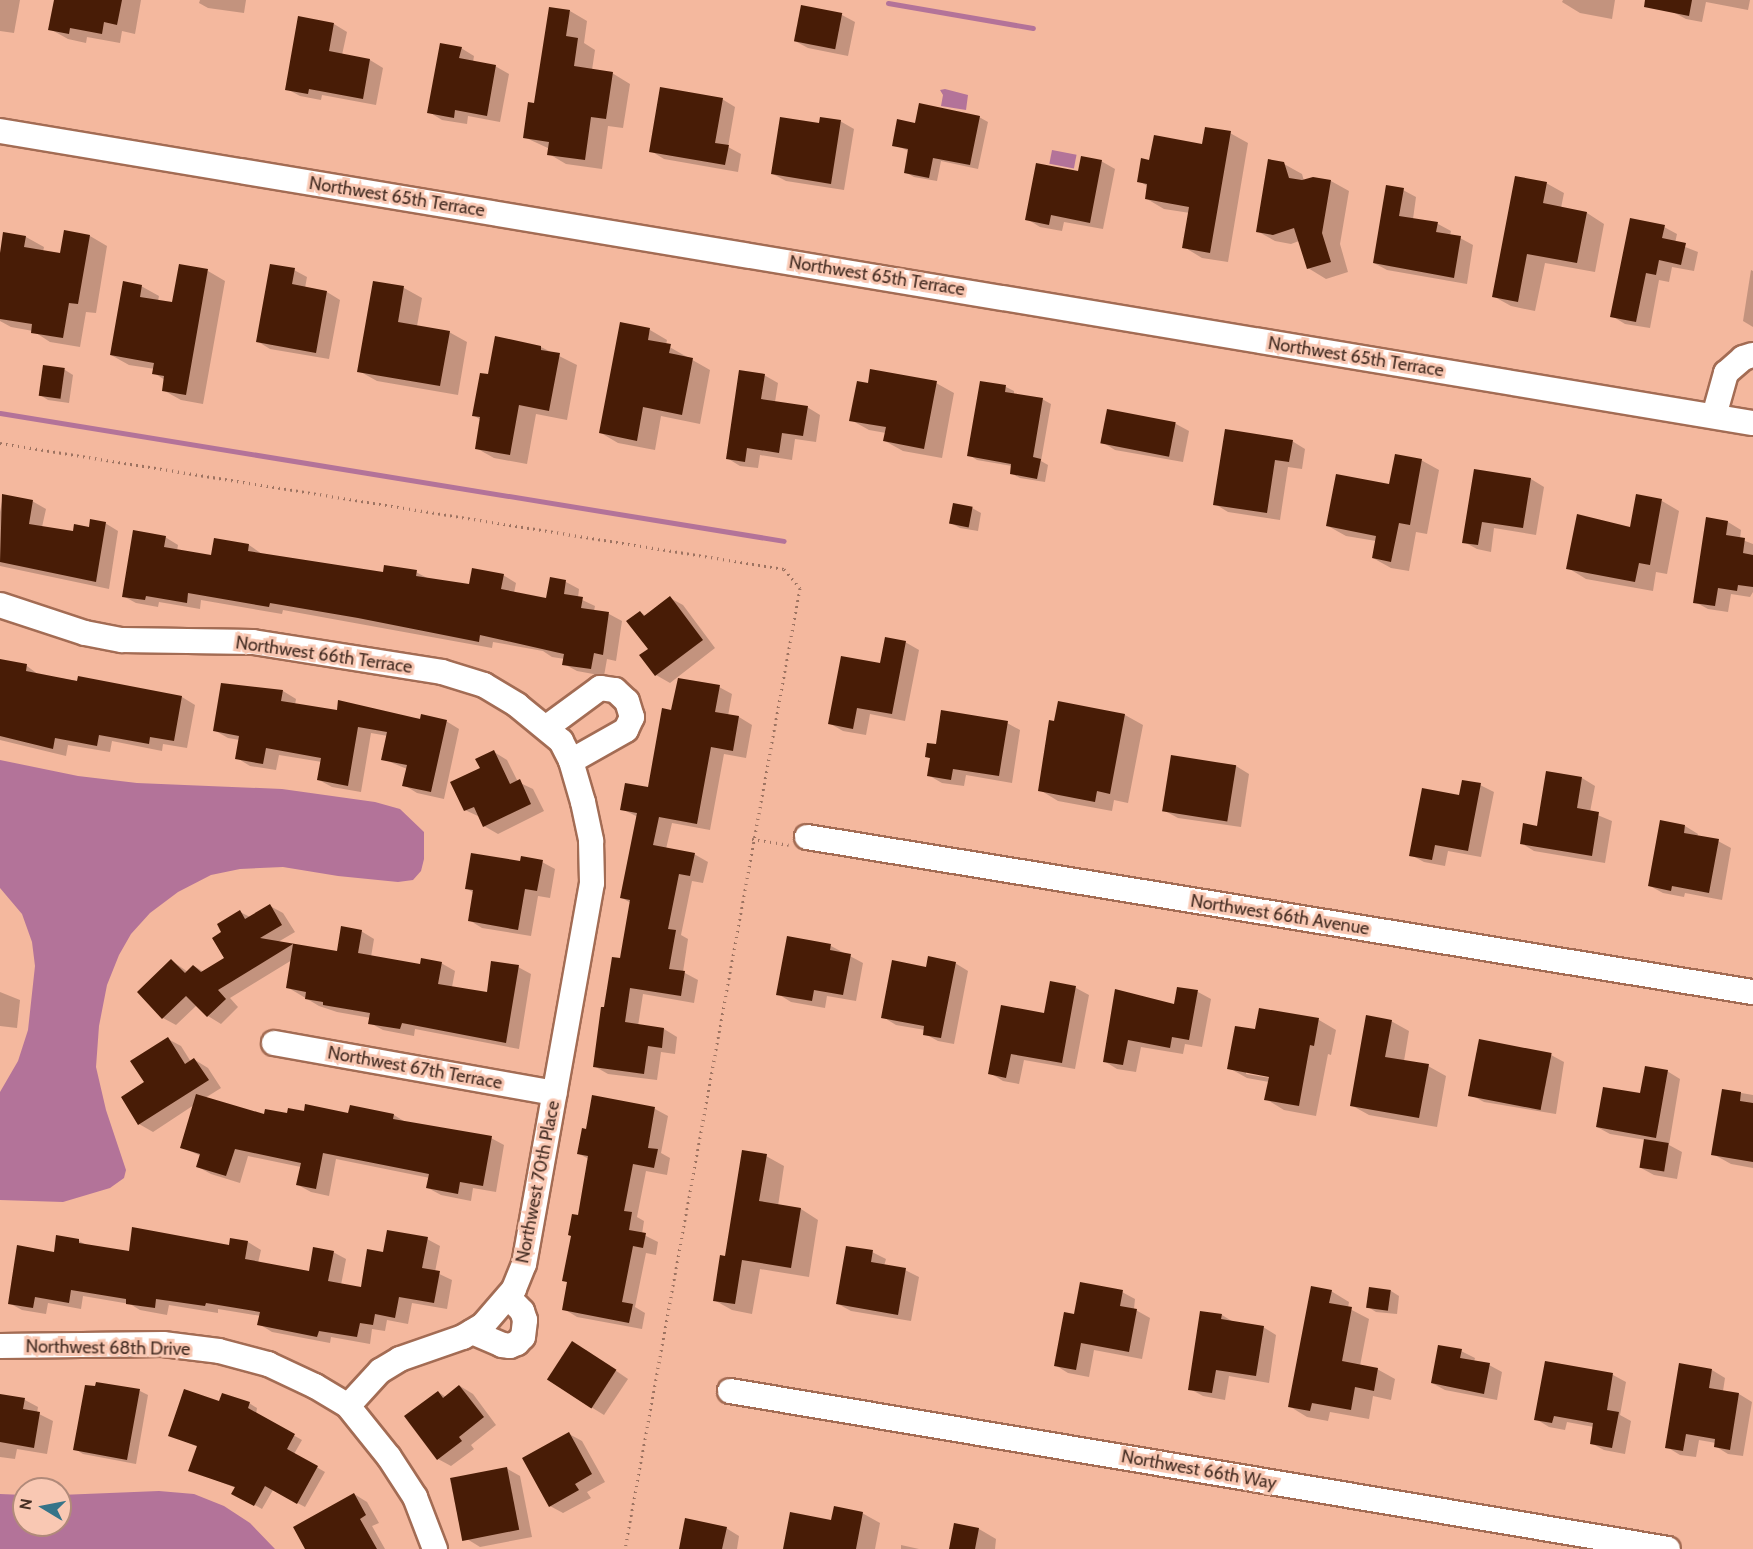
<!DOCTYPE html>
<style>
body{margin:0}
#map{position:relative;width:1753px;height:1549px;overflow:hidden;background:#f4b89e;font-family:Cabin,sans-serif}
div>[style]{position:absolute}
.water>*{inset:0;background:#b37399;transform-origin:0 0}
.shadow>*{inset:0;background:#0003}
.stream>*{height:5px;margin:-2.5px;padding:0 2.5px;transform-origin:2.5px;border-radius:2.5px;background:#b37399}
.building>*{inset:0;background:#481c06;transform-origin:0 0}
.path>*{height:3px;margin-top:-1.5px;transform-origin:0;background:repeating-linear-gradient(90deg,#9d7361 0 1.5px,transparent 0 6px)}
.roads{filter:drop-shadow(2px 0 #a36c54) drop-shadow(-2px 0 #a36c54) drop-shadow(0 2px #a36c54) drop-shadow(0 -2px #a36c54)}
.minor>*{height:24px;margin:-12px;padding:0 12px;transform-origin:12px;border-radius:12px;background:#fff}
span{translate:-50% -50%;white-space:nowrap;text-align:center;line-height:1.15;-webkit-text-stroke:6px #f9c8b3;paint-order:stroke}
.street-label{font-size:18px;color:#462e24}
.north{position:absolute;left:12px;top:1477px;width:60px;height:60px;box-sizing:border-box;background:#f9c8b3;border:2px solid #b18a7a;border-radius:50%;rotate:280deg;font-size:16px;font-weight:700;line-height:24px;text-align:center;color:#462e24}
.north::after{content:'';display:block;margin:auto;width:21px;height:27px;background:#367489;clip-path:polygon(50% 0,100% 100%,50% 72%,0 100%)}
</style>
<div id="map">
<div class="water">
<div style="clip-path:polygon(945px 89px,968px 95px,966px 110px,941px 106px,943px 95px,940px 90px)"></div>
<div style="left:1052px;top:150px;width:25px;height:14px;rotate:11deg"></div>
<div style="clip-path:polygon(0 760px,78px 776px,137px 783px,282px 789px,375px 802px,400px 809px,424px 832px,424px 859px,421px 871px,413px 880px,398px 882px,338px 876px,283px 867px,240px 869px,211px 875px,178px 892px,150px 913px,131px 934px,119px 955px,107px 985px,99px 1026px,96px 1067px,106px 1110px,126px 1170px,124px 1178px,110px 1188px,63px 1202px,0 1200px,0 1092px,18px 1061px,28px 1030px,35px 966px,32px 942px,22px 914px,0 888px)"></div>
<div style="clip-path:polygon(159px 1491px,194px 1494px,224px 1506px,250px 1523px,275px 1549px,0 1549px,0 1494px,24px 1495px,24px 1525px,60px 1525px,60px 1495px)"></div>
</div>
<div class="shadow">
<div style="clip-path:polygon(0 0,20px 0,14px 33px,0 31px)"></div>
<div style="clip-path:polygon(55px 0,141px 0,135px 34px,122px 31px,120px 43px,87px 37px,86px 43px,68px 39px,50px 29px)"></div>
<div style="clip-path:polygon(200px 0,246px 0,244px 13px,208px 8px,199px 3px)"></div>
<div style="clip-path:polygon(1563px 0,1615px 0,1612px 19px,1580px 13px,1562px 2px)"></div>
<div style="clip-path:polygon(1675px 0,1750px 0,1748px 10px,1706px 2px,1702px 22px,1686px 19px,1673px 12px)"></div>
<div style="clip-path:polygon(802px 7px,842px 15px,855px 22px,848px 56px,808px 48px,795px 41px)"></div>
<div style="clip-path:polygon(570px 11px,587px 21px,584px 43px,595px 50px,592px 70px,612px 73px,630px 84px,623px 128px,608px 126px,602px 169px,566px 164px,549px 154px,550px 149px,524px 137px)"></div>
<div style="clip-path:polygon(334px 24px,347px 32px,342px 55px,370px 60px,383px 68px,376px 105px,322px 95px,321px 100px,300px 96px,287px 89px)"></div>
<div style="clip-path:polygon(461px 48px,474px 56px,473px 62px,495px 66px,509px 74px,500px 122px,468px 116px,467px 124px,442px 120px,429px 112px)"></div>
<div style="clip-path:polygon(722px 99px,735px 107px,728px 147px,741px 154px,738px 172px,664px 159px,651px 151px)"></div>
<div style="clip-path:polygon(979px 117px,988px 122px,978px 169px,941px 161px,937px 181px,914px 177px,905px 172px,909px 151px,894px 145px,916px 124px)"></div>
<div style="clip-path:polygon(840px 121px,854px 129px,844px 190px,786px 181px,773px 174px,820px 124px)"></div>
<div style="clip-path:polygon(1230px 133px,1248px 143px,1228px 262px,1202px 258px,1184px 247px,1190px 213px,1164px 209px,1147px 199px,1149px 187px,1139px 181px,1150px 161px,1204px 146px)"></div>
<div style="clip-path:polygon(1101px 161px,1115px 169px,1103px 229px,1064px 222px,1062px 231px,1040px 227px,1027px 219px,1079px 173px)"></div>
<div style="clip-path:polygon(1284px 164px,1302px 174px,1304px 181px,1314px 178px,1331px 181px,1349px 191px,1340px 244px,1348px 272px,1326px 279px,1308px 268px,1299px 241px,1291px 244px,1275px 241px,1257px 231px)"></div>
<div style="clip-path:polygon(1546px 183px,1564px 193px,1561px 208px,1587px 213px,1604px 224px,1595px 272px,1545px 263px,1535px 311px,1511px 306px,1493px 296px)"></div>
<div style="clip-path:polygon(1403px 190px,1416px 197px,1413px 219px,1438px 224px,1451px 231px,1450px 236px,1460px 238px,1473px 245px,1467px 284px,1387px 270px,1374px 263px)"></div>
<div style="clip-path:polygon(1664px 227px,1677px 234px,1675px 243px,1698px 252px,1694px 271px,1672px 267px,1669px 282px,1659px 280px,1650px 328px,1625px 324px,1612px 316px)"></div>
<div style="clip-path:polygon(5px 234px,26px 237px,44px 247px,43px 252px,61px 255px,90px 236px,107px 246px,96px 313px,86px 312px,80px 347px,50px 342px,33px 331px,11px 327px,0 321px,0 270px)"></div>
<div style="clip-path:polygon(294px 270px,307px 277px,305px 288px,327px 292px,340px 300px,329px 359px,270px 349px,257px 341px)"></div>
<div style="clip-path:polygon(1751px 270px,1753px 271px,1753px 327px,1743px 321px)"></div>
<div style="clip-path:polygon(208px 271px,225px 281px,203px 404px,181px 400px,163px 390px,165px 380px,154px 373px,155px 369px,129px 365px,111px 355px,141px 286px,159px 296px,158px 301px,174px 304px)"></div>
<div style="clip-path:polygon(374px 283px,404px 288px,422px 298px,417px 326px,449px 332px,467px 342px,458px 395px,377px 381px,359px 371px)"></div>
<div style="clip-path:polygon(650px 330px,667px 340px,666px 345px,710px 370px,700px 424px,661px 416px,655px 450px,618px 443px,601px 433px)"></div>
<div style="clip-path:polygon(541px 347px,577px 365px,567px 420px,536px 414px,527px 464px,494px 458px,476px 448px,481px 420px,473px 415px,489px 376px)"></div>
<div style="clip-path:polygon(45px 366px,65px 370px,73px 375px,69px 403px,48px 400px,40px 395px)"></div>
<div style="clip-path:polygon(764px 375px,778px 383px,775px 402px,807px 407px,820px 415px,816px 442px,795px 439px,792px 460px,760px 455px,758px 468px,740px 466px,727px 458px)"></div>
<div style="clip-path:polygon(936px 383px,954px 393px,942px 458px,903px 451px,885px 441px,886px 433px,869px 430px,851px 420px,869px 385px)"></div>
<div style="clip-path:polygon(981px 383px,1006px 387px,1014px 391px,1014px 394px,1042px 399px,1051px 404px,1041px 461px,1048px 465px,1045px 482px,1020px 478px,1011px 473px,1012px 466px,977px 460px,969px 455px)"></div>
<div style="clip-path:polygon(1108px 411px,1176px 424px,1189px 431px,1183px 462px,1115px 450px,1102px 442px)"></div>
<div style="clip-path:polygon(1292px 441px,1305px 449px,1302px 469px,1288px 467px,1280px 520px,1228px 512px,1215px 504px)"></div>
<div style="clip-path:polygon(1421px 460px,1439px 470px,1427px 534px,1416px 532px,1409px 571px,1391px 568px,1373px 558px,1376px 541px,1346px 536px,1328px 526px,1390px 486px)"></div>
<div style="clip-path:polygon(1475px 470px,1531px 479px,1544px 487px,1536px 535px,1494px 528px,1491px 552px,1477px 549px,1464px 542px)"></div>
<div style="clip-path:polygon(3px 496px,32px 501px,46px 509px,42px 527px,74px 532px,105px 523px,118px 531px,109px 589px,0 566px,0 512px)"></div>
<div style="clip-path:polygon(1662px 501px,1679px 511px,1667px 574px,1656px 572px,1653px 591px,1586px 579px,1568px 568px,1631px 529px)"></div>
<div style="clip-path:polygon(972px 508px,981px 513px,978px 531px,960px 528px,951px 523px)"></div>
<div style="clip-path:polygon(1707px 519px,1728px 522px,1741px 530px,1740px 539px,1753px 544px,1753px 592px,1750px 597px,1731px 594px,1728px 612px,1708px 609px,1695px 602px)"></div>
<div style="clip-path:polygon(165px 537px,178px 545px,177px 551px,213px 557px,215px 540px,249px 545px,262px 554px,384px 574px,416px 572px,429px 579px,470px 586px,503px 575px,516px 583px,514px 593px,548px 600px,551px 579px,566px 582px,579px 589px,578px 598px,595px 606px,594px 611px,609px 614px,622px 621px,616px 661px,607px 659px,604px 676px,577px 671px,564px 664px,565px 659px,552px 657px,543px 651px,493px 642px,492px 648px,283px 610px,282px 614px,201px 600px,200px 609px,159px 602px,158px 607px,136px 603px,123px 596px)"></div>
<div style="clip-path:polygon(670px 598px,683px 605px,715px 648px,670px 683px,656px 675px,641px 656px,650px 649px,640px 612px,646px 616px)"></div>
<div style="clip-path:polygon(905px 642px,919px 650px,905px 721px,870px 714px,866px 735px,843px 731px,829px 723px,881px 665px)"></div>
<div style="clip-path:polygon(27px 666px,39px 675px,182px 697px,195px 705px,187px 748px,163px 744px,162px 751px,112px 741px,110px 752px,68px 745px,66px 756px,0 740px,0 667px)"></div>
<div style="clip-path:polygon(719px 687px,732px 694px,728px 716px,739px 717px,752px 725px,746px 758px,724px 754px,710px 830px,672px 823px,666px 849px,694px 854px,708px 862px,703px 883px,692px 881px,681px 935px,688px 939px,683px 972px,698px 980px,694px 1003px,643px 994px,638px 1026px,664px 1029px,677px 1037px,675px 1054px,661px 1052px,657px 1080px,608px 1074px,594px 1066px,605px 1009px,621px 960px,631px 903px,622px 898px,638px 817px,622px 809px,650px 789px,673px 712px)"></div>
<div style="clip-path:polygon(283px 691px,296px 699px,295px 705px,338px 712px,446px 721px,459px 729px,444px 799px,417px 793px,404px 785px,407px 769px,383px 759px,388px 736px,371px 733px,361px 792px,332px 787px,319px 780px,322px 762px,279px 755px,276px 770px,250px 766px,237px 758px,240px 740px,228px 738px,214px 730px)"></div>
<div style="clip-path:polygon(1059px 703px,1125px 715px,1143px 725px,1128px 803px,1114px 800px,1112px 811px,1058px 801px,1040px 790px)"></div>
<div style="clip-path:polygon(1007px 723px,1020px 730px,1012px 783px,966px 775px,964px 786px,942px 783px,928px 775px,931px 759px,926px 756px,937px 746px)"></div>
<div style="clip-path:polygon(494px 752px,507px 760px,518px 782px,533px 789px,544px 811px,498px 834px,484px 826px,480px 817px,465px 810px,482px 769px)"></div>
<div style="clip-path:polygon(1236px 766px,1249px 774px,1241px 827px,1178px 818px,1165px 811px)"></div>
<div style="clip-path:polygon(1582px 778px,1595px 786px,1590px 812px,1612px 821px,1605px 863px,1534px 851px,1521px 843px)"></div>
<div style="clip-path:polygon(1480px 785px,1494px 792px,1481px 857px,1448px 851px,1445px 866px,1424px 862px,1411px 855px,1460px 797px)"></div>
<div style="clip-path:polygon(1685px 826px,1698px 834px,1697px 837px,1718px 841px,1731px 848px,1722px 900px,1685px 893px,1684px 897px,1663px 893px,1650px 886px)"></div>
<div style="clip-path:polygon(542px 862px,555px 869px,550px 898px,538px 896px,531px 936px,482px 928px,469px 920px,474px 893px,466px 888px,521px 863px)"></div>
<div style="clip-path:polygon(270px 906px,283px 913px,295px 932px,278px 942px,339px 952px,361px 931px,374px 939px,371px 957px,422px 966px,441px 963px,455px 971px,452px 987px,488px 993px,518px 967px,531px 974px,519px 1049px,415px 1029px,414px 1036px,383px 1030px,370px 1023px,371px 1018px,337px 1012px,319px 1006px,287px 987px,292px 960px,230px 998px,238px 1007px,221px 1024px,208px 1016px,197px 1005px,176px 1025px,163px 1018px,172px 961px,188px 972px,194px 966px,204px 972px,226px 958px,223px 933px,240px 912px,250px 917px)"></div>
<div style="clip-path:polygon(831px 946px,863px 963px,856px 1001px,827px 996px,825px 1008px,791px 1002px,778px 994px)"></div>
<div style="clip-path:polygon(955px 963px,968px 971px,954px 1044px,938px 1041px,925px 1034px,925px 1030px,896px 1025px,883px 1017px,927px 968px)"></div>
<div style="clip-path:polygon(1076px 988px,1089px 995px,1075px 1069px,1024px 1060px,1019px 1084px,1003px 1081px,990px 1073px)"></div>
<div style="clip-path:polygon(1178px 988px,1198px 992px,1211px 999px,1202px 1047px,1185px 1044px,1183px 1054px,1141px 1047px,1136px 1072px,1117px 1069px,1104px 1061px,1117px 991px,1175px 1005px)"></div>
<div style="clip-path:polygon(0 992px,20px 1000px,17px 1028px,0 1026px)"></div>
<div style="clip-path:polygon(evenodd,1319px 1020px,1336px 1030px,1331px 1055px,1328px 1054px,1316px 1116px,1284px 1110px,1266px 1099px,1269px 1082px,1247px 1078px,1229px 1068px,1256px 1031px,1319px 1020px,1246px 1071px,1276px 1076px,1276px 1079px,1246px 1074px,1246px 1071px)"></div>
<div style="clip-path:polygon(1391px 1021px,1409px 1031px,1404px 1061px,1428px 1066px,1446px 1076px,1437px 1127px,1369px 1115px,1351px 1105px)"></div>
<div style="clip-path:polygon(168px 1039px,181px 1046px,191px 1062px,195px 1060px,208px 1068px,221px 1088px,205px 1098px,266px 1116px,306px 1113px,350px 1115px,351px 1107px,394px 1115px,407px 1123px,491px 1138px,504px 1145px,496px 1192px,473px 1188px,471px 1201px,441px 1195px,428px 1188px,430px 1178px,336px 1159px,329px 1196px,311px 1192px,298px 1185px,301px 1167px,248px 1156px,240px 1183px,211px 1174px,198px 1167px,201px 1156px,181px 1147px,194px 1105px,153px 1132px,139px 1124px,146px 1083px)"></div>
<div style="clip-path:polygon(1551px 1055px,1564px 1062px,1556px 1114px,1484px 1102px,1471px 1095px)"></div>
<div style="clip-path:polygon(1667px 1071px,1680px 1079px,1669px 1145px,1682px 1152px,1677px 1179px,1654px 1175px,1641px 1168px,1646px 1140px,1610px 1134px,1597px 1127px,1642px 1095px)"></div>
<div style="clip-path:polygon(1724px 1090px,1753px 1095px,1753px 1168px,1731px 1164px,1713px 1154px)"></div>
<div style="clip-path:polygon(655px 1109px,668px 1116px,661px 1153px,670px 1158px,667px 1175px,646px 1171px,637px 1217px,644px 1221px,642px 1234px,658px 1242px,656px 1255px,646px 1253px,635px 1307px,645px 1313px,642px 1329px,577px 1317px,564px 1309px,589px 1159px,579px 1154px,587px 1130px)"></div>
<div style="clip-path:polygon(766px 1156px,784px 1166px,778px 1206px,801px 1209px,818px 1220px,809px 1277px,760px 1269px,752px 1314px,732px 1310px,714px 1300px,726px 1258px)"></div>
<div style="clip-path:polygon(231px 1239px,248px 1242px,261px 1250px,258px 1263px,310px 1273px,333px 1252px,346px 1259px,341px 1285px,362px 1288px,385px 1254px,427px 1239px,440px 1246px,435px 1272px,452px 1280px,447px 1309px,412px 1303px,408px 1324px,387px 1320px,385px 1331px,372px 1329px,370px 1344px,331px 1337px,330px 1343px,272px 1332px,259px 1324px,261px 1316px,218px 1309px,218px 1313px,169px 1305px,167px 1315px,140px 1310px,130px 1304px,83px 1296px,81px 1309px,48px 1303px,46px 1314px,22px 1310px,9px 1303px,55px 1253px,79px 1241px,88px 1246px,130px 1253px,230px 1246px)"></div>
<div style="clip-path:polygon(872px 1252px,886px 1259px,884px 1266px,905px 1270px,919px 1277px,911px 1321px,851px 1311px,838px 1304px)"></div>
<div style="clip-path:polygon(1370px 1289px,1391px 1291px,1399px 1296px,1397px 1314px,1376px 1312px,1368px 1307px)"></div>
<div style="clip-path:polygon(1331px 1291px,1349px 1302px,1348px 1308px,1369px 1319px,1360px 1366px,1377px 1369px,1395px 1379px,1391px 1400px,1373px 1396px,1369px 1419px,1330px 1412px,1328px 1421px,1307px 1417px,1289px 1406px)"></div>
<div style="clip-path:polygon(1122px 1292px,1135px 1299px,1134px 1309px,1150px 1318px,1142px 1359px,1094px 1350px,1089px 1377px,1068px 1373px,1055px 1365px,1076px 1316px)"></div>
<div style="clip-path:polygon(1202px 1312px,1222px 1315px,1235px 1323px,1263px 1327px,1276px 1335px,1269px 1383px,1229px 1376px,1225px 1400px,1203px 1396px,1190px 1389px)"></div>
<div style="clip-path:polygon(586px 1350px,628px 1379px,604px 1415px,591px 1407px)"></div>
<div style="clip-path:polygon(1461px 1351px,1475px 1358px,1474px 1362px,1489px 1365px,1502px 1372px,1497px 1400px,1445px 1390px,1432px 1383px)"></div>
<div style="clip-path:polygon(1546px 1363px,1613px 1375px,1626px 1382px,1620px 1415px,1631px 1421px,1625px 1454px,1604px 1450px,1591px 1443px,1594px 1427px,1567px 1422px,1565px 1430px,1549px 1427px,1536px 1419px)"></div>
<div style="clip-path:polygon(1712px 1370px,1725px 1378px,1723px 1391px,1739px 1394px,1752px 1402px,1743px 1456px,1728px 1454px,1715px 1446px,1716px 1443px,1699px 1440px,1696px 1457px,1680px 1455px,1667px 1447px)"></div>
<div style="clip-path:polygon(460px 1386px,473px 1394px,496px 1425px,471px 1445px,474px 1449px,451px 1466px,438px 1459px,438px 1392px,446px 1397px)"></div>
<div style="clip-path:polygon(140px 1391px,148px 1395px,136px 1464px,83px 1454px,75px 1449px)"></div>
<div style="clip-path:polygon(0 1395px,25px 1400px,38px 1407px,37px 1413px,53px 1421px,47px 1454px,17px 1449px,15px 1459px,0 1457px)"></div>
<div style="clip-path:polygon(220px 1403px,249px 1403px,257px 1408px,256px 1414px,302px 1440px,294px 1454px,325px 1472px,305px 1507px,273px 1490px,262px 1509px,234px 1493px,236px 1488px,190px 1470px,198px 1447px,170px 1435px)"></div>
<div style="clip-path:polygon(569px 1434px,582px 1441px,605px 1482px,587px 1492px,591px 1498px,563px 1513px,550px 1506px)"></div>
<div style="clip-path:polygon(506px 1468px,520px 1476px,532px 1537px,480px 1547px,467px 1539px)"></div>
<div style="clip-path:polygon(354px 1494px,367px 1502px,379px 1523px,372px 1526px,385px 1549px,306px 1549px)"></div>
<div style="clip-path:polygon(862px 1513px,880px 1523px,875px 1549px,785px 1549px,833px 1522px)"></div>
<div style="clip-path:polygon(726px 1528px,739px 1536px,737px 1549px,681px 1549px)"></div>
<div style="clip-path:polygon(979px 1529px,996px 1539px,995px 1549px,951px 1549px)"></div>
<div style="clip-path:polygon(901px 1545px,919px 1549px,901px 1549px)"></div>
</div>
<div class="stream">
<div style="left:888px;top:3px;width:147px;rotate:9.8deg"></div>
<div style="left:0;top:413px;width:794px;rotate:9.27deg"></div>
</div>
<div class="building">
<div style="clip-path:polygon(54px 0,122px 0,117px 25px,104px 22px,102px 34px,70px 28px,69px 34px,48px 30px)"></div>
<div style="clip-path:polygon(1645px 0,1692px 0,1689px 16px,1644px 7px)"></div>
<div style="left:801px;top:5px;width:42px;height:37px;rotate:11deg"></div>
<div style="clip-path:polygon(549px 7px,570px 10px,566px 36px,578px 38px,574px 66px,613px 72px,606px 119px,591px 117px,585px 160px,547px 155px,549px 142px,523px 138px,528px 102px,534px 103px)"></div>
<div style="clip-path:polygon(298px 16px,334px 23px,329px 51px,370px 59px,363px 99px,309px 89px,308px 94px,285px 90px)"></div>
<div style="clip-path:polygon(440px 43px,462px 47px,459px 58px,496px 65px,487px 116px,455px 110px,454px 118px,427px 113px)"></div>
<div style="clip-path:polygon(660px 87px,723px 98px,715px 143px,729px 145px,725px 165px,649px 152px)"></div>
<div style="clip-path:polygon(919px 103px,980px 116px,970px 165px,933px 158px,929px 178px,904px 173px,908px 149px,892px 146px,897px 119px,915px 123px)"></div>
<div style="clip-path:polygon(780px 117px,819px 123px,820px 117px,841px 120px,831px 184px,771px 174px)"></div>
<div style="clip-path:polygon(1205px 127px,1231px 131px,1210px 253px,1182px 248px,1189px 207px,1145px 199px,1147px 184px,1137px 182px,1141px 158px,1149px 160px,1154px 135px,1202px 144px)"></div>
<div style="clip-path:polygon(1081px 156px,1102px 160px,1090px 223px,1051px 215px,1049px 225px,1025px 220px,1036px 163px,1078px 171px)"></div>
<div style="clip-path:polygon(1268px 159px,1284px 162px,1289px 178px,1302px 180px,1313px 177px,1331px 180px,1322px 233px,1331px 262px,1307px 269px,1294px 228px,1273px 235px,1256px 232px)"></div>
<div style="clip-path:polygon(1515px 176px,1547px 182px,1543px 203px,1587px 212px,1577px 263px,1527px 254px,1518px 302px,1492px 297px)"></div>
<div style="clip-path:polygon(1386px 185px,1404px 188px,1399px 216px,1438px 222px,1436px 232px,1461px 236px,1454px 278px,1373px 263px)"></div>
<div style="clip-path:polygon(1630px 218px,1665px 225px,1662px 238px,1686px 243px,1681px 265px,1659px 260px,1656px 275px,1646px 273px,1636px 322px,1610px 317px)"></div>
<div style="clip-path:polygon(64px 230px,90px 235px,78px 304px,69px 303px,63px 338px,31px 333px,32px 324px,0 319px,0 253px,3px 232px,26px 236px,24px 247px,60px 253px)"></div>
<div style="clip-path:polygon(179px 264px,208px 269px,186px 395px,162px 391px,164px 376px,152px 374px,154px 363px,110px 355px,123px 281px,142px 285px,140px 297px,172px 302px)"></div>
<div style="clip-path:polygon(270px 264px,295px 268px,292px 284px,327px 291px,316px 353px,256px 342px)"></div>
<div style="clip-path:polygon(373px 281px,404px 286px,398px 322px,450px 331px,440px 386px,357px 372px)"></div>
<div style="clip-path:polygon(620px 322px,650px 328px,648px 340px,671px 344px,669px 353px,693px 358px,682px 415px,643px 407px,637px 441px,599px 433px)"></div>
<div style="clip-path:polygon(495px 336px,541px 346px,541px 350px,560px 353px,549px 411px,519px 405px,510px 455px,475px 449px,480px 417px,472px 416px,480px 373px,488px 374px)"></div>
<div style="left:43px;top:365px;width:22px;height:31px;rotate:8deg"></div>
<div style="clip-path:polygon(870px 369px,937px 381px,924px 449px,883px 441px,886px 427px,849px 421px,857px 381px,868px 383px)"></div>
<div style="clip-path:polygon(739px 370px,765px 374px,761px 399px,808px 406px,803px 436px,782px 433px,779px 453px,747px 448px,745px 462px,726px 459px)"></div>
<div style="clip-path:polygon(980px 381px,1006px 385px,1005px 392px,1043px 398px,1033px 457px,1041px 459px,1037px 479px,1010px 474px,1011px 464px,967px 456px)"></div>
<div style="left:1107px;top:409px;width:70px;height:35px;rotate:11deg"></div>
<div style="clip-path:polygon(1225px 429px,1293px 440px,1289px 462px,1275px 460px,1267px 513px,1213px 505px)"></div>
<div style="clip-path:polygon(1395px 454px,1422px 459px,1410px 525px,1399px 523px,1391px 562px,1372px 558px,1376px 536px,1326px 526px,1336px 474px,1389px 484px)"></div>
<div style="clip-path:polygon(1474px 469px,1531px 478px,1523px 528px,1482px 522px,1478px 545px,1462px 543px)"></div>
<div style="clip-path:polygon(2px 494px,33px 500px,29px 524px,73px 531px,74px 524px,89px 527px,90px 519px,106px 522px,96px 582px,0 562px)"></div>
<div style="clip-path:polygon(1636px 494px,1662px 499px,1650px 565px,1639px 563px,1635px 582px,1566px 569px,1577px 514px,1630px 527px)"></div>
<div style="left:953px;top:503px;width:20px;height:21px;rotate:11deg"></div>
<div style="clip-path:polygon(1706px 517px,1728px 521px,1726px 535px,1745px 538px,1743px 553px,1753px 555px,1753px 587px,1738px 585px,1737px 591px,1718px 588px,1715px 606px,1693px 603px)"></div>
<div style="clip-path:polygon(133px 530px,166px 536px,164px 547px,211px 555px,214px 538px,249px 544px,248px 551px,383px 572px,384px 565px,417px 570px,416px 576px,469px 584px,472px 568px,504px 574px,501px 589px,546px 598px,550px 577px,566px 580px,564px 594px,583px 597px,581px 608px,609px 612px,603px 655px,594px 653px,591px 669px,562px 665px,564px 654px,480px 635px,479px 642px,358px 618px,270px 603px,269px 607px,188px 593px,187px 603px,146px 596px,145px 600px,122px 597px)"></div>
<div style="clip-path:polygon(670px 596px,703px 640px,655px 676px,639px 655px,648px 649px,626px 621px,640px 611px,644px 616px)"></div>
<div style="clip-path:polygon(885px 637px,906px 641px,892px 714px,857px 708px,853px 729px,828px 724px,841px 656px,880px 663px)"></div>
<div style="clip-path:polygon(0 659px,27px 664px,26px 671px,77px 681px,78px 676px,182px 696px,174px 741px,150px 737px,149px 744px,99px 735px,97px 746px,55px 738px,53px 749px,0 736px)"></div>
<div style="clip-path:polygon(678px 678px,720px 685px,715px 712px,739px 716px,733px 751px,711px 747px,697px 824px,659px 817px,653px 845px,695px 853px,690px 876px,679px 874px,668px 929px,676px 930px,669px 969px,685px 971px,681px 996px,630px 988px,625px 1022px,664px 1028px,662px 1048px,648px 1046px,644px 1074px,593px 1067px,601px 1007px,604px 1007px,612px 957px,620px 958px,630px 900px,620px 898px,637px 813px,620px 810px,625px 783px,648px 787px,662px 708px,671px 710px)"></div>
<div style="clip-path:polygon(221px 683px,283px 690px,281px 701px,337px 710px,338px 700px,420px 719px,421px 714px,447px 720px,431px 792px,402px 786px,407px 765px,381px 760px,387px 732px,358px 727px,348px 786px,317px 780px,321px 758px,266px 748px,263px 764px,235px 759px,239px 736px,213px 731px)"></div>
<div style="clip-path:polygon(1058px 701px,1125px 714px,1110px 794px,1097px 791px,1095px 802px,1038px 791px,1049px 720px,1054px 721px)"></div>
<div style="clip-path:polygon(941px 710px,1008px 721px,999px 776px,953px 769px,951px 780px,927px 776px,930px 758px,925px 757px,927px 743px,936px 744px)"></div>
<div style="clip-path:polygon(494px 750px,510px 784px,520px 779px,531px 804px,483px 827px,474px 807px,464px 811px,450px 782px,480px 768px,475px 759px)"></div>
<div style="left:1171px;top:755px;width:66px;height:57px;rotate:9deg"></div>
<div style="clip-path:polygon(1546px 771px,1582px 777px,1577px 808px,1599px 812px,1592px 856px,1520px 844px,1523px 823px,1537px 826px)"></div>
<div style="clip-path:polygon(1462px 780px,1481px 783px,1468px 851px,1435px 845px,1432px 860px,1409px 856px,1422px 788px,1459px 795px)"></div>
<div style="clip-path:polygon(1660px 820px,1685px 825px,1684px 833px,1719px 839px,1709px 893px,1672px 886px,1671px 891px,1648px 886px)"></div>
<div style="clip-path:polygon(471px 853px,520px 861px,521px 856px,543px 860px,537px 891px,525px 889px,518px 930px,468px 921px,473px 890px,465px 889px)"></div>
<div style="clip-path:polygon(270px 904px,282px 925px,260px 938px,337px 951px,341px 926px,362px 930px,358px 953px,420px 964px,421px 958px,442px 962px,438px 984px,487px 992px,491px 961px,519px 965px,506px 1043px,402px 1023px,400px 1029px,368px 1024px,370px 1013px,323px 1005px,323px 1002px,305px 999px,306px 992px,286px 988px,293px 944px,218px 990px,226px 999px,207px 1017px,186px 996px,162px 1019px,137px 992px,171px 959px,185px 973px,193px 965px,201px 972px,224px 958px,212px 938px,221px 932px,217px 924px,240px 910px,245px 919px)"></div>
<div style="clip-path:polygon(787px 936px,831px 944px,830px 950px,851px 954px,843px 995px,814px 990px,812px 1001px,776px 995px)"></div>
<div style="clip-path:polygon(928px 956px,956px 962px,941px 1038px,923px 1035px,924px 1026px,881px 1018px,892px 960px,926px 967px)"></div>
<div style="clip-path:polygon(1050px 981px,1076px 986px,1062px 1063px,1011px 1054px,1006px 1078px,988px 1074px,1001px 1005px,1044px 1013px)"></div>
<div style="clip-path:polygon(1177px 987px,1198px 990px,1189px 1040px,1172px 1037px,1170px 1048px,1128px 1040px,1123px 1065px,1103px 1062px,1115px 989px,1174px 1004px)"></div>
<div style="clip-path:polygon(1259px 1008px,1319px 1018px,1314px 1046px,1310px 1045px,1299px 1106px,1264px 1100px,1269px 1077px,1227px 1069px,1235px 1026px,1255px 1029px)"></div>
<div style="clip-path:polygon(1366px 1015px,1392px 1020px,1385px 1057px,1429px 1064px,1419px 1118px,1350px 1106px)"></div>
<div style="clip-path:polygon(168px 1037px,185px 1064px,194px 1058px,209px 1080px,138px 1125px,121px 1097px,144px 1082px,130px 1061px)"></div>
<div style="left:1479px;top:1039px;width:74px;height:58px;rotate:11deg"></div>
<div style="clip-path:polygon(1645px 1066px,1668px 1070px,1656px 1138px,1596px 1127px,1603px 1087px,1640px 1093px)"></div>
<div style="clip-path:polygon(1722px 1089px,1741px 1092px,1740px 1101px,1753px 1103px,1753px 1162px,1711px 1155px)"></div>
<div style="clip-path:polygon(196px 1094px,264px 1114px,265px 1109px,287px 1113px,288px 1108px,304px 1111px,305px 1104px,348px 1113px,350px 1105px,394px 1114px,393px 1119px,492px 1136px,483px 1186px,460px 1182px,458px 1194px,426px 1188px,429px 1174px,323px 1153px,316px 1189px,296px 1185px,301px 1163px,235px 1149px,226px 1176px,196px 1167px,200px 1154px,180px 1148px)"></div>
<div style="clip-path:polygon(592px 1095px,655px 1107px,648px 1148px,658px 1149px,654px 1168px,633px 1164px,624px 1211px,632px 1212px,629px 1230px,646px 1233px,643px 1248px,633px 1246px,622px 1302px,633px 1304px,629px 1323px,562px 1310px,567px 1282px,562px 1281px,571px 1236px,568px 1235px,572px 1214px,578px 1215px,588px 1156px,577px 1154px,582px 1128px,586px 1129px)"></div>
<div style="left:1644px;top:1139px;width:25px;height:29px;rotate:9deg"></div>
<div style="clip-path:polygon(742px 1150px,767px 1154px,759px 1201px,801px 1208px,791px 1268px,742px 1260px,735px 1304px,713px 1301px,720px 1255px,725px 1256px)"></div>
<div style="clip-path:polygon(132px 1227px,229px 1245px,230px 1238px,248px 1241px,245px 1259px,309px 1271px,313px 1247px,334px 1251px,328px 1281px,361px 1287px,367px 1249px,383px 1252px,387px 1230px,428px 1237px,422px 1268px,440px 1271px,434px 1303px,399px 1297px,395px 1318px,375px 1314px,373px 1325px,360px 1323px,357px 1337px,319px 1331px,317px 1337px,257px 1325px,260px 1312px,206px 1303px,205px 1306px,156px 1299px,155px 1308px,126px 1304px,126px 1299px,71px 1290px,69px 1303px,35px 1297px,33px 1308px,8px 1304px,17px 1245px,54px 1252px,56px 1235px,79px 1239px,79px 1243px,129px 1251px)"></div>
<div style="clip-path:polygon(846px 1246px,873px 1250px,871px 1262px,906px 1268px,898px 1315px,836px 1304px)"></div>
<div style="clip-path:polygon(1080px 1282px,1123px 1290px,1120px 1306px,1137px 1309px,1129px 1352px,1081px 1343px,1076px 1370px,1054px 1366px,1064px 1312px,1074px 1314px)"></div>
<div style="clip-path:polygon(1311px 1286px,1332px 1290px,1329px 1303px,1352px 1307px,1342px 1361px,1378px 1368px,1374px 1391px,1355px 1387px,1351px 1410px,1312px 1403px,1310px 1411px,1288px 1407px)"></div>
<div style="left:1369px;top:1287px;width:22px;height:21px;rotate:8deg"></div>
<div style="clip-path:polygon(1200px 1311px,1222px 1314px,1221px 1319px,1264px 1326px,1256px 1376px,1216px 1370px,1212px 1393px,1188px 1390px)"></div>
<div style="left:572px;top:1341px;width:53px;height:46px;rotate:33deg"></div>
<div style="clip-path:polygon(1438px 1345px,1462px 1349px,1460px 1358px,1490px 1363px,1484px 1394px,1431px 1383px)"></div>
<div style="clip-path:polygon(1545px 1361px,1613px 1373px,1607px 1410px,1619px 1412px,1612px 1448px,1590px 1444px,1593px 1423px,1554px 1416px,1552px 1423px,1534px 1420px)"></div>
<div style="clip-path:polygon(1679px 1363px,1712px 1369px,1709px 1388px,1739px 1393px,1730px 1450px,1714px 1447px,1715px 1439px,1686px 1434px,1683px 1451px,1665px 1448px)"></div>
<div style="clip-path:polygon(96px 1382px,140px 1389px,127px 1460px,73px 1450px,85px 1385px,95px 1386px)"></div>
<div style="clip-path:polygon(459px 1385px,484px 1417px,459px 1437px,462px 1441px,437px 1460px,404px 1416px,438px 1391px,443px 1398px)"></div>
<div style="clip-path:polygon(184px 1389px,219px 1401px,222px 1393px,250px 1402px,248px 1408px,295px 1434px,287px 1449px,318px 1466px,297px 1504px,265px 1486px,254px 1506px,231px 1494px,235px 1487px,188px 1471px,197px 1446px,168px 1436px)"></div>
<div style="clip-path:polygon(0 1394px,25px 1398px,23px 1409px,40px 1412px,34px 1448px,0 1442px)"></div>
<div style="clip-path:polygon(569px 1432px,592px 1474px,575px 1484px,579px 1490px,549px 1507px,522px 1458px)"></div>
<div style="left:507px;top:1467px;width:64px;height:58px;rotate:79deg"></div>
<div style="clip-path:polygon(354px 1493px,366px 1515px,360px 1519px,377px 1549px,305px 1549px,293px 1527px)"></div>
<div style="clip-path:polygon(834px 1506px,863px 1512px,856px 1549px,783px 1549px,790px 1512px,831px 1520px)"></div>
<div style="clip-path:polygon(685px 1518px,727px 1527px,722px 1549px,679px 1549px)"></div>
<div style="clip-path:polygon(954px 1523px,979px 1528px,975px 1549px,949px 1549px)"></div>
</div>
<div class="path">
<div style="left:0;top:443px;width:794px;rotate:9.13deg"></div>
<div style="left:784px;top:569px;width:25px;rotate:50deg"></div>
<div style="left:800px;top:588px;width:977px;rotate:100.32deg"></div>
<div style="left:752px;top:839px;width:37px;rotate:9deg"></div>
</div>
<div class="roads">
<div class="minor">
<div style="left:0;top:131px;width:1777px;rotate:9.46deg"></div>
<div style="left:1714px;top:416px;width:45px;rotate:-74.4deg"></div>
<div style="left:1726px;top:373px;width:23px;rotate:-41deg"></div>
<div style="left:1743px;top:358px;width:10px;rotate:-17deg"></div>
<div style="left:0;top:605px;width:89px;rotate:18.2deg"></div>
<div style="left:85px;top:633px;width:38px;rotate:11deg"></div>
<div style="left:122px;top:640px;width:131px;rotate:0.9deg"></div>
<div style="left:253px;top:642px;width:191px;rotate:9deg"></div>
<div style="left:442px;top:672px;width:44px;rotate:17.2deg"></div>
<div style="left:484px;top:685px;width:39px;rotate:31deg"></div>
<div style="left:517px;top:705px;width:57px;rotate:39.3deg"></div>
<div style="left:561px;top:741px;width:22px;rotate:63deg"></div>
<div style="left:571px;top:761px;width:43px;rotate:73.7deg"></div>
<div style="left:583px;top:802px;width:40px;rotate:78deg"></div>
<div style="left:591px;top:841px;width:42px;rotate:88.6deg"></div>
<div style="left:592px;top:883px;width:387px;rotate:100.1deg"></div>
<div style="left:524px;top:1264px;width:27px;rotate:112deg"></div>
<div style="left:514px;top:1289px;width:48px;rotate:130.7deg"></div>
<div style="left:483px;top:1325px;width:23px;rotate:149deg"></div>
<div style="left:463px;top:1337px;width:67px;rotate:160.8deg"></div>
<div style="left:400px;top:1359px;width:23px;rotate:149deg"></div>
<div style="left:380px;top:1371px;width:47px;rotate:132.4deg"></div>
<div style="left:547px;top:727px;width:66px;rotate:-36.3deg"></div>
<div style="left:600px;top:688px;width:15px;rotate:8deg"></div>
<div style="left:615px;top:690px;width:16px;rotate:43deg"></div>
<div style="left:627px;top:701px;width:17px;rotate:73deg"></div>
<div style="left:632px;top:717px;width:14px;rotate:115deg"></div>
<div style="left:626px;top:730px;width:63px;rotate:150.6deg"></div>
<div style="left:807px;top:837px;width:959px;rotate:9.31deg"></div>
<div style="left:274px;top:1043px;width:285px;rotate:10.1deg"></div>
<div style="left:472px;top:1332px;width:33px;rotate:23deg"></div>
<div style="left:502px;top:1345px;width:8px;rotate:7deg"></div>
<div style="left:510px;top:1346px;width:8px;rotate:-23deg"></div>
<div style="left:517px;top:1343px;width:8px;rotate:-45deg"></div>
<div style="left:523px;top:1337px;width:17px;rotate:-83deg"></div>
<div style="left:525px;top:1320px;width:9px;rotate:-108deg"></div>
<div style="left:522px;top:1311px;width:20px;rotate:-135deg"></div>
<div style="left:0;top:1346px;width:163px;rotate:-0.7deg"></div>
<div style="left:163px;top:1344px;width:56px;rotate:7.1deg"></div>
<div style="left:219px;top:1351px;width:51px;rotate:14.9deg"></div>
<div style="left:268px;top:1364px;width:52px;rotate:25.1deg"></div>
<div style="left:315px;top:1386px;width:39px;rotate:31deg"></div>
<div style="left:348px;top:1406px;width:65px;rotate:51.2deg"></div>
<div style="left:389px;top:1457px;width:48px;rotate:57deg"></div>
<div style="left:415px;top:1497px;width:56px;rotate:69deg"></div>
<div style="left:730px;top:1391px;width:951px;rotate:9.56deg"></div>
</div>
</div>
<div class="street-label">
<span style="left:397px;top:197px;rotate:9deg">Northwest 65th Terrace</span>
<span style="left:877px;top:276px;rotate:9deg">Northwest 65th Terrace</span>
<span style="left:1356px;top:357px;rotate:9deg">Northwest 65th Terrace</span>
<span style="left:324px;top:655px;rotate:8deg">Northwest 66th Terrace</span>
<span style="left:1280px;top:915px;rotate:9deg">Northwest 66th Avenue</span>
<span style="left:415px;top:1068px;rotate:10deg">Northwest 67th Terrace</span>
<span style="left:538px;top:1182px;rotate:-79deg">Northwest 70th Place</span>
<span style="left:108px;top:1348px;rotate:1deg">Northwest 68th Drive</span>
<span style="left:1199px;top:1470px;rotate:10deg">Northwest 66th Way</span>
</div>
<div class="north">N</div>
</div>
